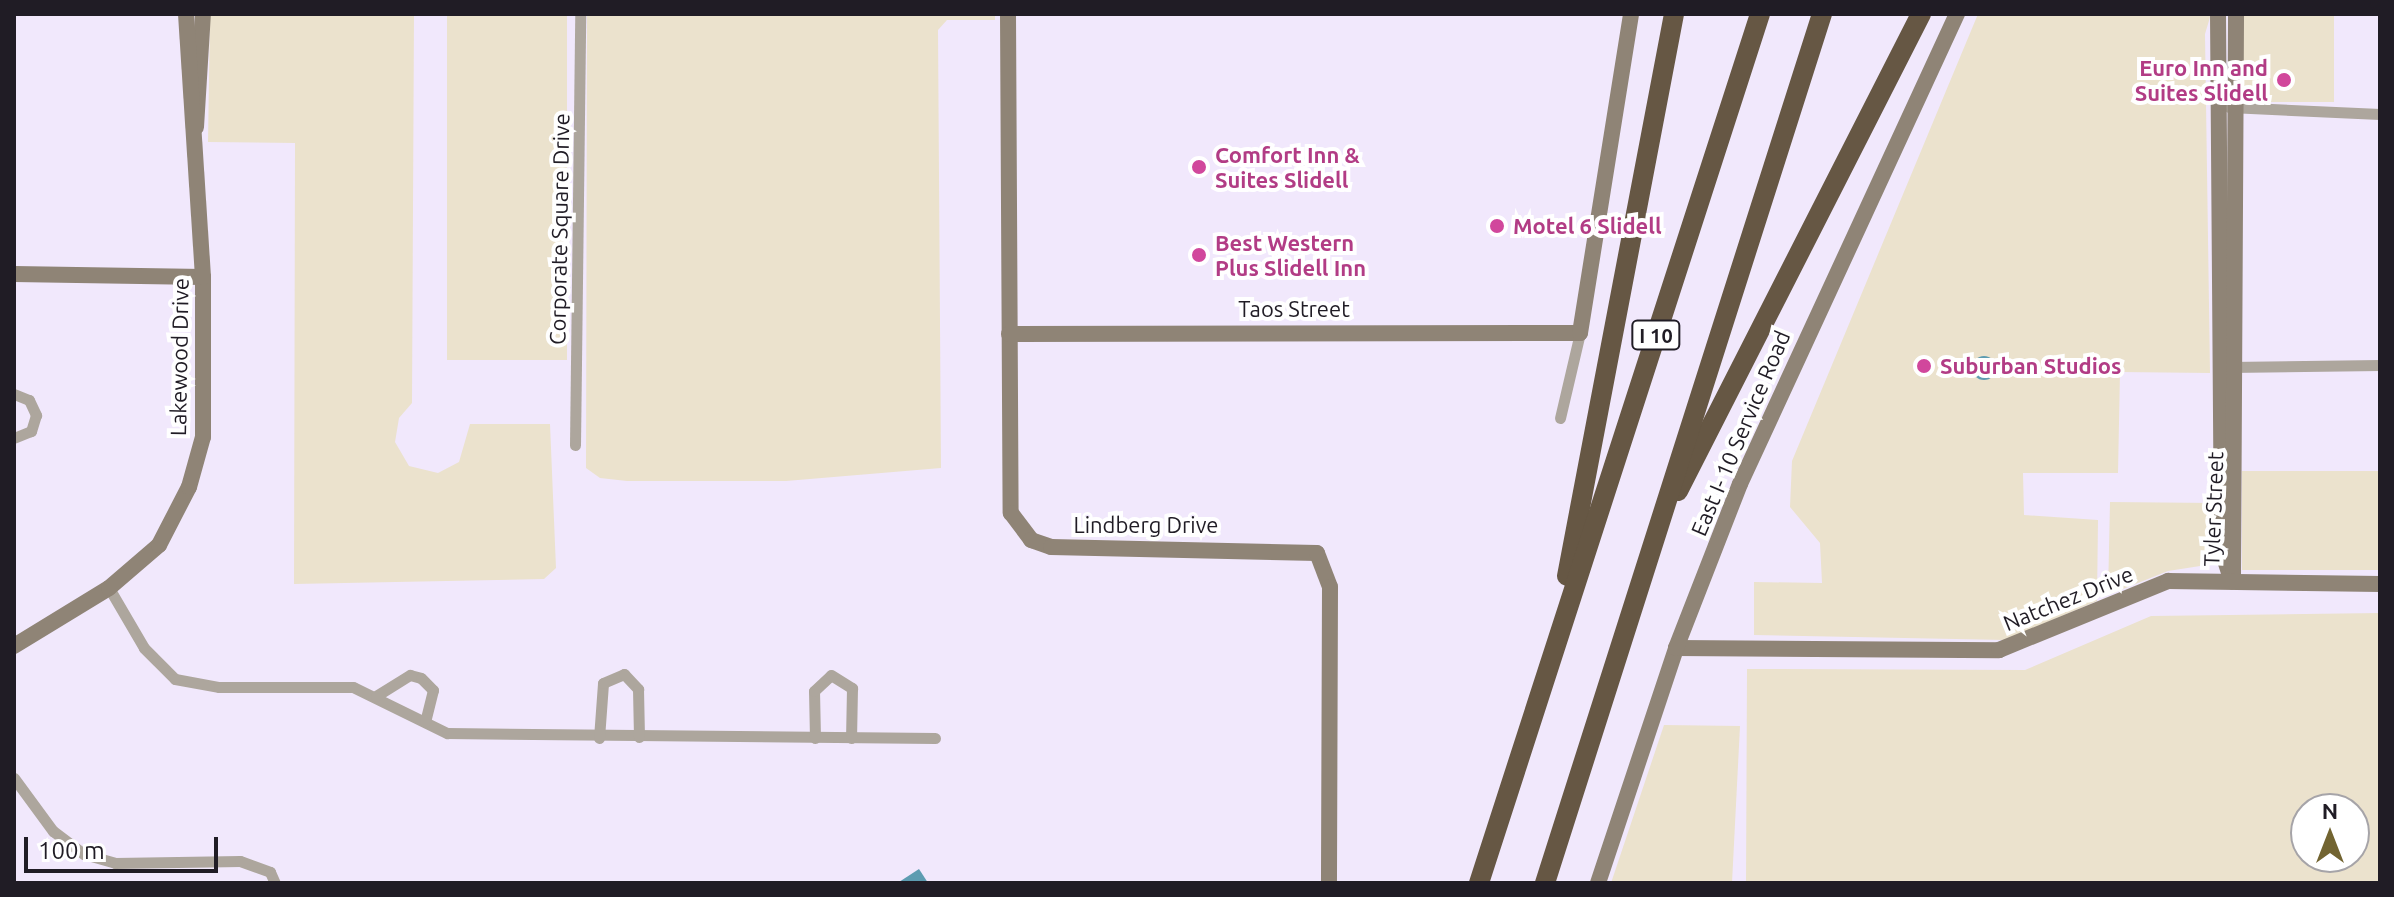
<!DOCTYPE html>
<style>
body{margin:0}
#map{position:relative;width:2394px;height:897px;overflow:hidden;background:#f1e8fc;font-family:Ubuntu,sans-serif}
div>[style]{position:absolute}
.commercial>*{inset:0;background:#ebe2cd;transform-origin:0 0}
.water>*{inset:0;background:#5d9cb1;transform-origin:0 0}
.round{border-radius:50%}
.street>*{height:11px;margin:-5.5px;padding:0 5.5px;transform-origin:5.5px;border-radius:5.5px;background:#ada69d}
.secondary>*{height:16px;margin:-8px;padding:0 8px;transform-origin:8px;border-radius:8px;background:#8f8476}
.highway>*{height:20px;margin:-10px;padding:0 10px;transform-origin:10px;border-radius:10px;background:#665744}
.dots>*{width:22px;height:22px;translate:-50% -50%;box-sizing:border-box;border:4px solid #fff;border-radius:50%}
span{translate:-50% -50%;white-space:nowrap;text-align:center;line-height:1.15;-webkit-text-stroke:8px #fff;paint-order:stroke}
.shield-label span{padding:2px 6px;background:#fff;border:2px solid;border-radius:6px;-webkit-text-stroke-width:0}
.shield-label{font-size:20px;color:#201c25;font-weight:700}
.hotel-label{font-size:22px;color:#b23c85;font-weight:700}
.right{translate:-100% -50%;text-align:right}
.left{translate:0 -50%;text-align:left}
.street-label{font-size:22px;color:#201c25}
.frame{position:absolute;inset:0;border:16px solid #201c25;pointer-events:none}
.north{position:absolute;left:2290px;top:793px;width:80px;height:80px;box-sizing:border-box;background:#fff;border:2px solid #a6a4a8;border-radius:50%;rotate:0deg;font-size:22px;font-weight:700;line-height:32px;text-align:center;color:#201c25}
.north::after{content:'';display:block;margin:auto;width:28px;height:36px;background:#726431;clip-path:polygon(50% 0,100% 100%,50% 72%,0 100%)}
.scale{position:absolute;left:24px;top:837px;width:194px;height:36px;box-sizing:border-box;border:4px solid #201c25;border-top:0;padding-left:10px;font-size:24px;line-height:28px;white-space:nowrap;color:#201c25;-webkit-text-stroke:6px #fff;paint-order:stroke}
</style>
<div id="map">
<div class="commercial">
<div style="clip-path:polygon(210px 14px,414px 14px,412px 403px,399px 418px,395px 442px,409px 466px,438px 473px,459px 462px,470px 424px,550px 424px,556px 568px,544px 579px,294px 584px,295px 143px,208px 142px)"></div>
<div style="left:447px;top:14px;width:120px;height:346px"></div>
<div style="clip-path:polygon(587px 14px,995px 14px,995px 20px,947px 20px,938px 30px,941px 468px,786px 481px,627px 481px,600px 478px,586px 468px)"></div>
<div style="clip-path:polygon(1978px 14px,2211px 14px,2205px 34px,2210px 373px,2120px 372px,2118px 473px,2023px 473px,2024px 515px,2098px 520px,2097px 601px,2006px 640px,1754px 635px,1754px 582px,1822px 583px,1820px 543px,1790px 507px,1792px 461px)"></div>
<div style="left:2243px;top:14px;width:91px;height:88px"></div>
<div style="left:2380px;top:471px;width:99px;height:138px;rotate:90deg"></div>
<div style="clip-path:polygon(2110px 502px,2214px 503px,2213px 564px,2168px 571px,2108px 595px)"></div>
<div style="clip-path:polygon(evenodd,2380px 613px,2380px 883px,1746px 883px,1747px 669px,2025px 670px,2151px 616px,2380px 613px,2306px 809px,2354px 809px,2354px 857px,2306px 857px,2306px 809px)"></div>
<div style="clip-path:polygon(1664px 725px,1740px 726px,1732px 883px,1611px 883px)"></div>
</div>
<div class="water">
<div class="round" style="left:1972px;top:356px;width:24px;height:24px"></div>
<div style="left:919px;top:869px;width:17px;height:527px;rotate:57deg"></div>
</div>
<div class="street">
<div style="left:2229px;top:107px;width:151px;rotate:2.7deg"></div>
<div style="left:2229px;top:367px;width:151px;rotate:-0.8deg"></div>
<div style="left:14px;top:394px;width:16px;rotate:22deg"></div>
<div style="left:29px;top:400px;width:17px;rotate:65deg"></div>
<div style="left:36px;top:415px;width:17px;rotate:107deg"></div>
<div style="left:31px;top:431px;width:18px;rotate:158deg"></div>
<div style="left:1560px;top:418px;width:87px;rotate:-76.8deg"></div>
<div style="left:575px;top:445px;width:431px;rotate:-89.3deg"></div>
<div style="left:109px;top:588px;width:69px;rotate:59.7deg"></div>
<div style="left:144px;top:648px;width:44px;rotate:45deg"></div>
<div style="left:175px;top:679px;width:45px;rotate:10.3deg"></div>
<div style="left:219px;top:687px;width:134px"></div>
<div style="left:353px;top:687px;width:105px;rotate:26.1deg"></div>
<div style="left:447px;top:733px;width:488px;rotate:0.6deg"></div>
<div style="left:376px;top:696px;width:40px;rotate:-32deg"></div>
<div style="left:410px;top:675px;width:11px;rotate:15deg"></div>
<div style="left:421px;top:678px;width:17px;rotate:45deg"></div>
<div style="left:433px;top:690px;width:33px;rotate:104deg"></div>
<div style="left:599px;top:738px;width:55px;rotate:-85.8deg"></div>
<div style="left:603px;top:683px;width:23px;rotate:-23deg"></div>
<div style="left:624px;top:674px;width:21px;rotate:47deg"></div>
<div style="left:638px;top:689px;width:48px;rotate:88.8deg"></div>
<div style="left:815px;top:738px;width:47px;rotate:-91.2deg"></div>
<div style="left:814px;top:691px;width:23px;rotate:-43deg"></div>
<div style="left:831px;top:675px;width:25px;rotate:32deg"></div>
<div style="left:852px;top:688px;width:50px;rotate:91.1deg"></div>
<div style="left:14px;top:778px;width:66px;rotate:53.7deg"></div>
<div style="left:53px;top:831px;width:39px;rotate:37deg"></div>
<div style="left:84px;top:854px;width:32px;rotate:16deg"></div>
<div style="left:115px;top:863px;width:125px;rotate:-0.9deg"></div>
<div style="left:240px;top:861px;width:32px;rotate:20deg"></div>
<div style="left:270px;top:872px;width:12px;rotate:66deg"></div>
</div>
<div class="secondary">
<div style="left:1008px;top:14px;width:499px;rotate:89.7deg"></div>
<div style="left:1011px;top:513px;width:34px;rotate:53deg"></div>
<div style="left:1031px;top:540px;width:21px;rotate:19deg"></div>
<div style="left:1051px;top:547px;width:266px;rotate:1.3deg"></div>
<div style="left:1317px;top:553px;width:36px;rotate:69deg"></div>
<div style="left:1330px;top:587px;width:296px;rotate:90.2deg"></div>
<div style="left:2218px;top:14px;width:537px;rotate:89.57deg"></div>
<div style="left:2222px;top:551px;width:32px;rotate:72deg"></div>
<div style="left:196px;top:127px;width:113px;rotate:-86.5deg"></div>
<div style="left:14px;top:274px;width:189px;rotate:0.9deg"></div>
<div style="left:1009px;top:334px;width:571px;rotate:-0.1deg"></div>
<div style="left:1580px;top:333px;width:323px;rotate:-80.9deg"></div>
<div style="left:2233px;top:575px;width:561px;rotate:-89.69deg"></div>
<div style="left:14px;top:646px;width:111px;rotate:-31.4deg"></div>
<div style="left:109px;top:588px;width:66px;rotate:-40.7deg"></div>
<div style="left:159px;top:545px;width:65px;rotate:-62.7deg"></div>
<div style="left:189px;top:487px;width:52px;rotate:-74.4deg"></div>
<div style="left:203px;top:437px;width:160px;rotate:-90deg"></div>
<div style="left:203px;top:277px;width:264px;rotate:-93.7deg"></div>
<div style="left:1676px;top:648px;width:323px;rotate:0.4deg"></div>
<div style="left:1999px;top:650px;width:183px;rotate:-22.2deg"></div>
<div style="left:2168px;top:581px;width:212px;rotate:0.8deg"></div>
<div style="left:1598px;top:883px;width:248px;rotate:-71.6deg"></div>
<div style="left:1676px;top:648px;width:176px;rotate:-68.7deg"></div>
<div style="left:1740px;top:484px;width:518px;rotate:-65.22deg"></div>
</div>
<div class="highway">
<div style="left:1678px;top:491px;width:535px;rotate:-63deg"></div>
<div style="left:1567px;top:576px;width:572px;rotate:-79.22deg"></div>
<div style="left:1479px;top:883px;width:913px;rotate:-72.08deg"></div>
<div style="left:1545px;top:883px;width:912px;rotate:-72.32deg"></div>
</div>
<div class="dots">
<div style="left:2284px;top:80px;background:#d1479c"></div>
<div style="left:1199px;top:167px;background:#d1479c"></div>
<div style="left:1497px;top:226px;background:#d1479c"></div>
<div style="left:1199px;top:255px;background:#d1479c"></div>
<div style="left:1924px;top:366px;background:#d1479c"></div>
</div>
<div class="shield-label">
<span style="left:1656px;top:335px">I 10</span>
</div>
<div class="hotel-label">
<span class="right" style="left:2268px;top:80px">Euro Inn and<br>Suites Slidell</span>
<span class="left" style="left:1215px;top:167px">Comfort Inn &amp;<br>Suites Slidell</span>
<span class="left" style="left:1513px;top:226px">Motel 6 Slidell</span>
<span class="left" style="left:1215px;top:255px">Best Western<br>Plus Slidell Inn</span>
<span class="left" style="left:1940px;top:366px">Suburban Studios</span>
</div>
<div class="street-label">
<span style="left:559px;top:229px;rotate:-89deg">Corporate Square Drive</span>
<span style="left:1294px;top:309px">Taos Street</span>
<span style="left:179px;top:357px;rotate:-89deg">Lakewood Drive</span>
<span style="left:1740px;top:433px;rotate:-67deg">East I- 10 Service Road</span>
<span style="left:2213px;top:509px;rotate:-88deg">Tyler Street</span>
<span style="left:1146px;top:525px">Lindberg Drive</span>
<span style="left:2068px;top:598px;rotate:-22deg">Natchez Drive</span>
</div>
<div class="frame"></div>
<div class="north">N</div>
<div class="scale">100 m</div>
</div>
